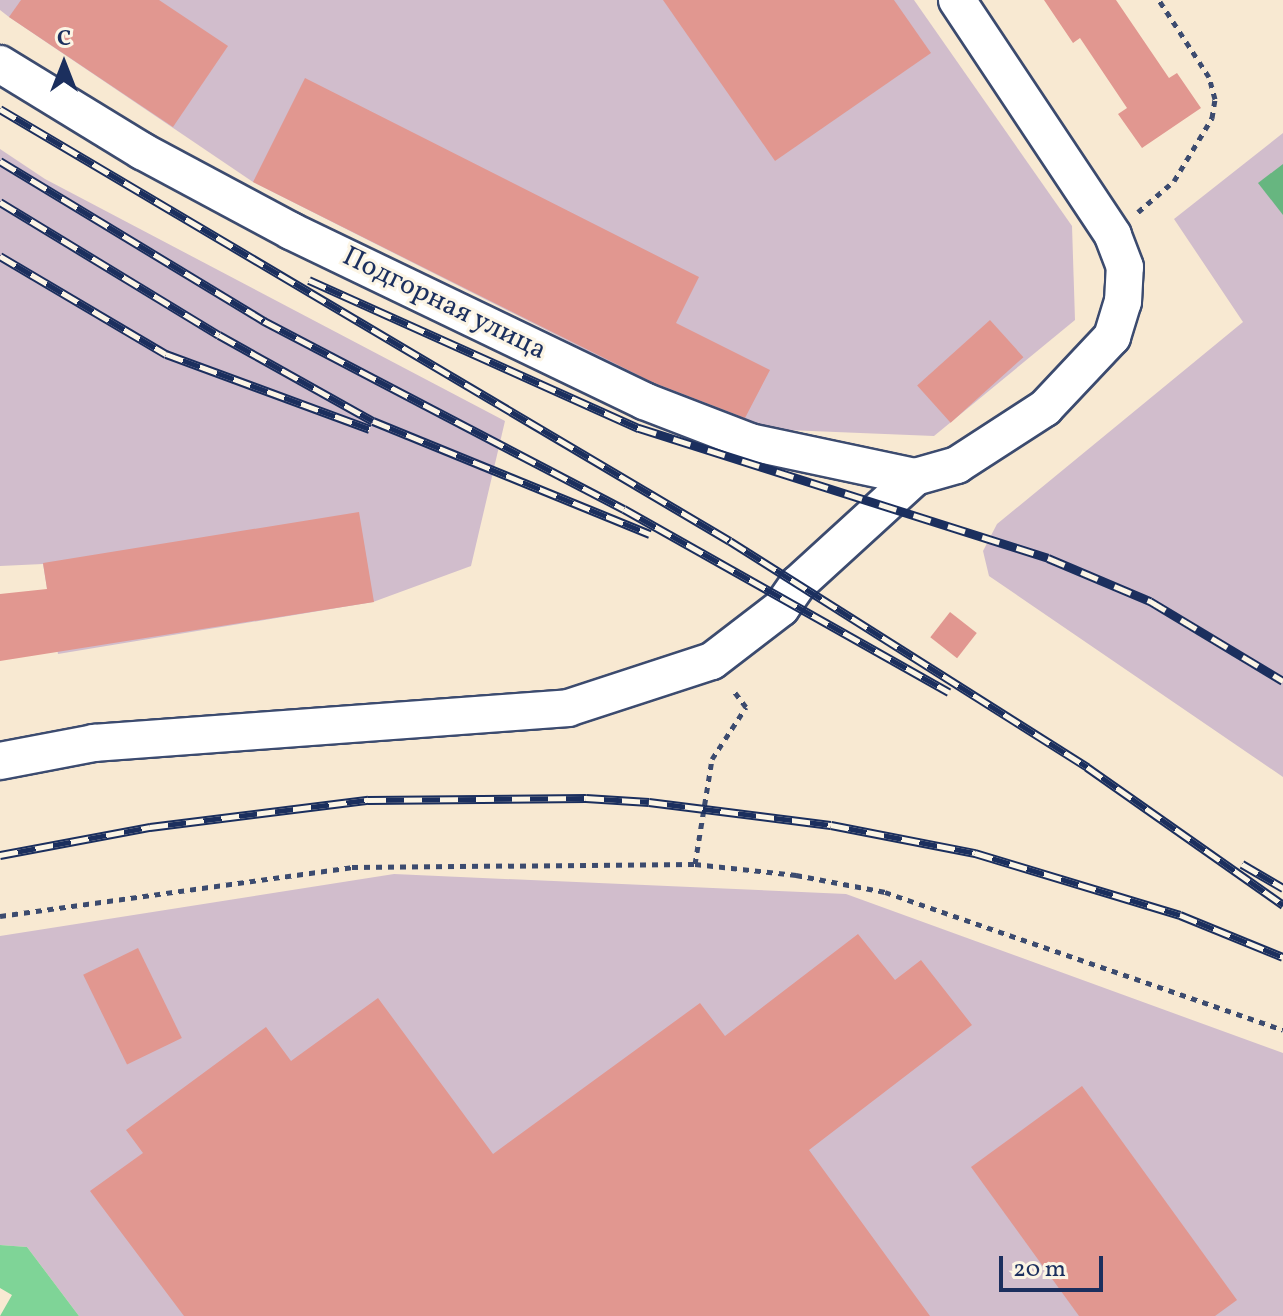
<!DOCTYPE html>
<meta charset="utf-8">
<style>
body{margin:0}
#map{position:relative;width:1283px;height:1316px;overflow:hidden;background:#f8e9d2;font-family:Vollkorn,serif}
div>[style]{position:absolute}
.industrial>*{inset:0;background:#d1bdcc}
.green>*{inset:0;background:#7fd497}
.forest>*{inset:0;background:#67b680}
.building>*{inset:0;background:#e19790;transform-origin:0 0}
.path>*{height:5px;margin-top:-2.5px;transform-origin:0;background:repeating-linear-gradient(90deg,#3c4b6f 0 6px,transparent 0 12px)}
.roads{filter:drop-shadow(2px 0 #3c4b6f) drop-shadow(-2px 0 #3c4b6f) drop-shadow(0 2px #3c4b6f) drop-shadow(0 -2px #3c4b6f)}
.minor>*{height:36px;margin:-18px;padding:0 18px;transform-origin:18px;border-radius:18px;background:#fff}
.rail>*{height:9px;margin-top:-4.5px;transform-origin:0;background:repeating-linear-gradient(90deg,#fcf5e5 0 18px,#1b2f5e 0 36px);box-sizing:border-box;border-block:2px solid #1b2f5e}
span{translate:-50% -50%;white-space:nowrap;text-align:center;line-height:1.15;-webkit-text-stroke:6px #fcf5e5;paint-order:stroke}
.street-label{font-size:28px;color:#1b2f5e}
.north{position:absolute;left:24px;top:24px;width:80px;height:80px;-webkit-text-stroke:6px #fcf5e5;paint-order:stroke;rotate:0deg;font-size:22px;font-weight:700;line-height:32px;text-align:center;color:#1b2f5e}
.north::after{content:'';display:block;margin:auto;width:28px;height:36px;background:#1b2f5e;clip-path:polygon(50% 0,100% 100%,50% 72%,0 100%)}
.scale{position:absolute;left:999px;top:1256px;width:104px;height:36px;box-sizing:border-box;border:4px solid #1b2f5e;border-top:0;padding-left:10px;font-size:24px;line-height:28px;white-space:nowrap;color:#1b2f5e;-webkit-text-stroke:6px #fcf5e5;paint-order:stroke}
</style>
<div id="map">
<div class="industrial">
<div style="clip-path:polygon(0 0,914px 0,1072px 226px,1075px 320px,934px 436px,740px 428px,253px 182px,9px 17px,0 10px)"></div>
<div style="clip-path:polygon(1283px 133px,1283px 777px,989px 576px,983px 551px,997px 524px,1243px 322px,1174px 219px)"></div>
<div style="clip-path:polygon(0 149px,45px 179px,505px 421px,471px 566px,373px 602px,58px 654px,43px 564px,0 566px)"></div>
<div style="clip-path:polygon(394px 874px,846px 894px,1283px 1053px,1283px 1316px,79px 1316px,27px 1247px,0 1245px,0 936px)"></div>
</div>
<div class="green">
<div style="clip-path:polygon(0 1245px,27px 1247px,79px 1316px,0 1316px,12px 1295px,0 1288px)"></div>
</div>
<div class="forest">
<div style="clip-path:polygon(1283px 164px,1283px 215px,1258px 183px)"></div>
</div>
<div class="building">
<div style="clip-path:polygon(21px 0,159px 0,228px 46px,173px 127px,9px 17px)"></div>
<div style="clip-path:polygon(663px 0,894px 0,931px 53px,775px 161px)"></div>
<div style="clip-path:polygon(1044px 0,1116px 0,1169px 78px,1177px 73px,1201px 108px,1142px 148px,1118px 114px,1127px 108px,1080px 38px,1073px 43px)"></div>
<div style="clip-path:polygon(305px 78px,699px 277px,676px 323px,770px 370px,745px 418px,652px 382px,253px 182px)"></div>
<div style="left:990px;top:320px;width:50px;height:98px;rotate:48deg"></div>
<div style="clip-path:polygon(359px 512px,374px 602px,0 661px,0 594px,47px 589px,43px 563px)"></div>
<div style="left:950px;top:612px;width:34px;height:32px;rotate:38deg"></div>
<div style="clip-path:polygon(858px 934px,895px 980px,921px 960px,972px 1025px,809px 1150px,930px 1316px,184px 1316px,90px 1191px,143px 1153px,126px 1130px,266px 1027px,291px 1061px,378px 998px,493px 1154px,700px 1003px,725px 1036px)"></div>
<div style="left:138px;top:948px;width:100px;height:61px;rotate:64deg"></div>
<div style="clip-path:polygon(1082px 1086px,1237px 1300px,1215px 1316px,1079px 1316px,971px 1167px)"></div>
</div>
<div class="path">
<div style="left:1138px;top:212px;width:48px;rotate:-40.7deg"></div>
<div style="left:1174px;top:181px;width:74px;rotate:-58.9deg"></div>
<div style="left:1212px;top:118px;width:19px;rotate:-81deg"></div>
<div style="left:1215px;top:99px;width:23px;rotate:-105deg"></div>
<div style="left:1209px;top:77px;width:92px;rotate:-123deg"></div>
<div style="left:695px;top:864px;width:106px;rotate:-80.8deg"></div>
<div style="left:712px;top:759px;width:62px;rotate:-56.8deg"></div>
<div style="left:746px;top:707px;width:21px;rotate:-127deg"></div>
<div style="left:0;top:916px;width:355px;rotate:-7.9deg"></div>
<div style="left:352px;top:867px;width:343px;rotate:-0.5deg"></div>
<div style="left:695px;top:864px;width:102px;rotate:6.2deg"></div>
<div style="left:796px;top:875px;width:91px;rotate:10.8deg"></div>
<div style="left:885px;top:892px;width:421px;rotate:19.1deg"></div>
</div>
<div class="roads">
<div class="minor">
<div style="left:0;top:64px;width:167px;rotate:31.5deg"></div>
<div style="left:142px;top:151px;width:169px;rotate:28.2deg"></div>
<div style="left:291px;top:231px;width:392px;rotate:25.7deg"></div>
<div style="left:644px;top:401px;width:114px;rotate:21.1deg"></div>
<div style="left:750px;top:442px;width:169px;rotate:12deg"></div>
<div style="left:0;top:761px;width:96px;rotate:-10.8deg"></div>
<div style="left:94px;top:743px;width:475px;rotate:-4.2deg"></div>
<div style="left:568px;top:708px;width:151px;rotate:-18.1deg"></div>
<div style="left:712px;top:661px;width:87px;rotate:-37.5deg"></div>
<div style="left:781px;top:608px;width:29px;rotate:-55deg"></div>
<div style="left:798px;top:584px;width:159px;rotate:-42.4deg"></div>
<div style="left:915px;top:477px;width:44px;rotate:-15.9deg"></div>
<div style="left:957px;top:465px;width:105px;rotate:-32.9deg"></div>
<div style="left:1045px;top:408px;width:98px;rotate:-46.7deg"></div>
<div style="left:1112px;top:337px;width:37px;rotate:-73deg"></div>
<div style="left:1123px;top:302px;width:35px;rotate:-87deg"></div>
<div style="left:1125px;top:267px;width:34px;rotate:-111deg"></div>
<div style="left:1113px;top:235px;width:282px;rotate:-123.6deg"></div>
</div>
</div>
<div class="rail">
<div style="left:0;top:109px;width:848px;rotate:30.62deg"></div>
<div style="left:730px;top:541px;width:423px;rotate:32.3deg"></div>
<div style="left:1087px;top:767px;width:240px;rotate:35.1deg"></div>
<div style="left:0;top:161px;width:309px;rotate:31.2deg"></div>
<div style="left:264px;top:321px;width:406px;rotate:27.6deg"></div>
<div style="left:624px;top:509px;width:373px;rotate:29.4deg"></div>
<div style="left:0;top:202px;width:256px;rotate:31.3deg"></div>
<div style="left:219px;top:335px;width:176px;rotate:29.2deg"></div>
<div style="left:373px;top:421px;width:299px;rotate:22.2deg"></div>
<div style="left:0;top:256px;width:193px;rotate:30.6deg"></div>
<div style="left:166px;top:354px;width:217px;rotate:20.2deg"></div>
<div style="left:309px;top:280px;width:362px;rotate:24.2deg"></div>
<div style="left:639px;top:428px;width:429px;rotate:17.6deg"></div>
<div style="left:1048px;top:558px;width:111px;rotate:22.9deg"></div>
<div style="left:1150px;top:601px;width:155px;rotate:31deg"></div>
<div style="left:0;top:855px;width:153px;rotate:-10.6deg"></div>
<div style="left:150px;top:827px;width:220px;rotate:-7.1deg"></div>
<div style="left:368px;top:800px;width:218px;rotate:-0.5deg"></div>
<div style="left:586px;top:798px;width:63px;rotate:3.6deg"></div>
<div style="left:649px;top:802px;width:183px;rotate:7.2deg"></div>
<div style="left:831px;top:825px;width:147px;rotate:11deg"></div>
<div style="left:975px;top:853px;width:214px;rotate:16.8deg"></div>
<div style="left:1180px;top:915px;width:111px;rotate:22.2deg"></div>
<div style="left:1242px;top:864px;width:48px;rotate:30.3deg"></div>
</div>
<div class="street-label">
<span style="left:444px;top:304px;rotate:26deg">Подгорная улица</span>
</div>
<div class="north">С</div>
<div class="scale">20 m</div>
</div>
